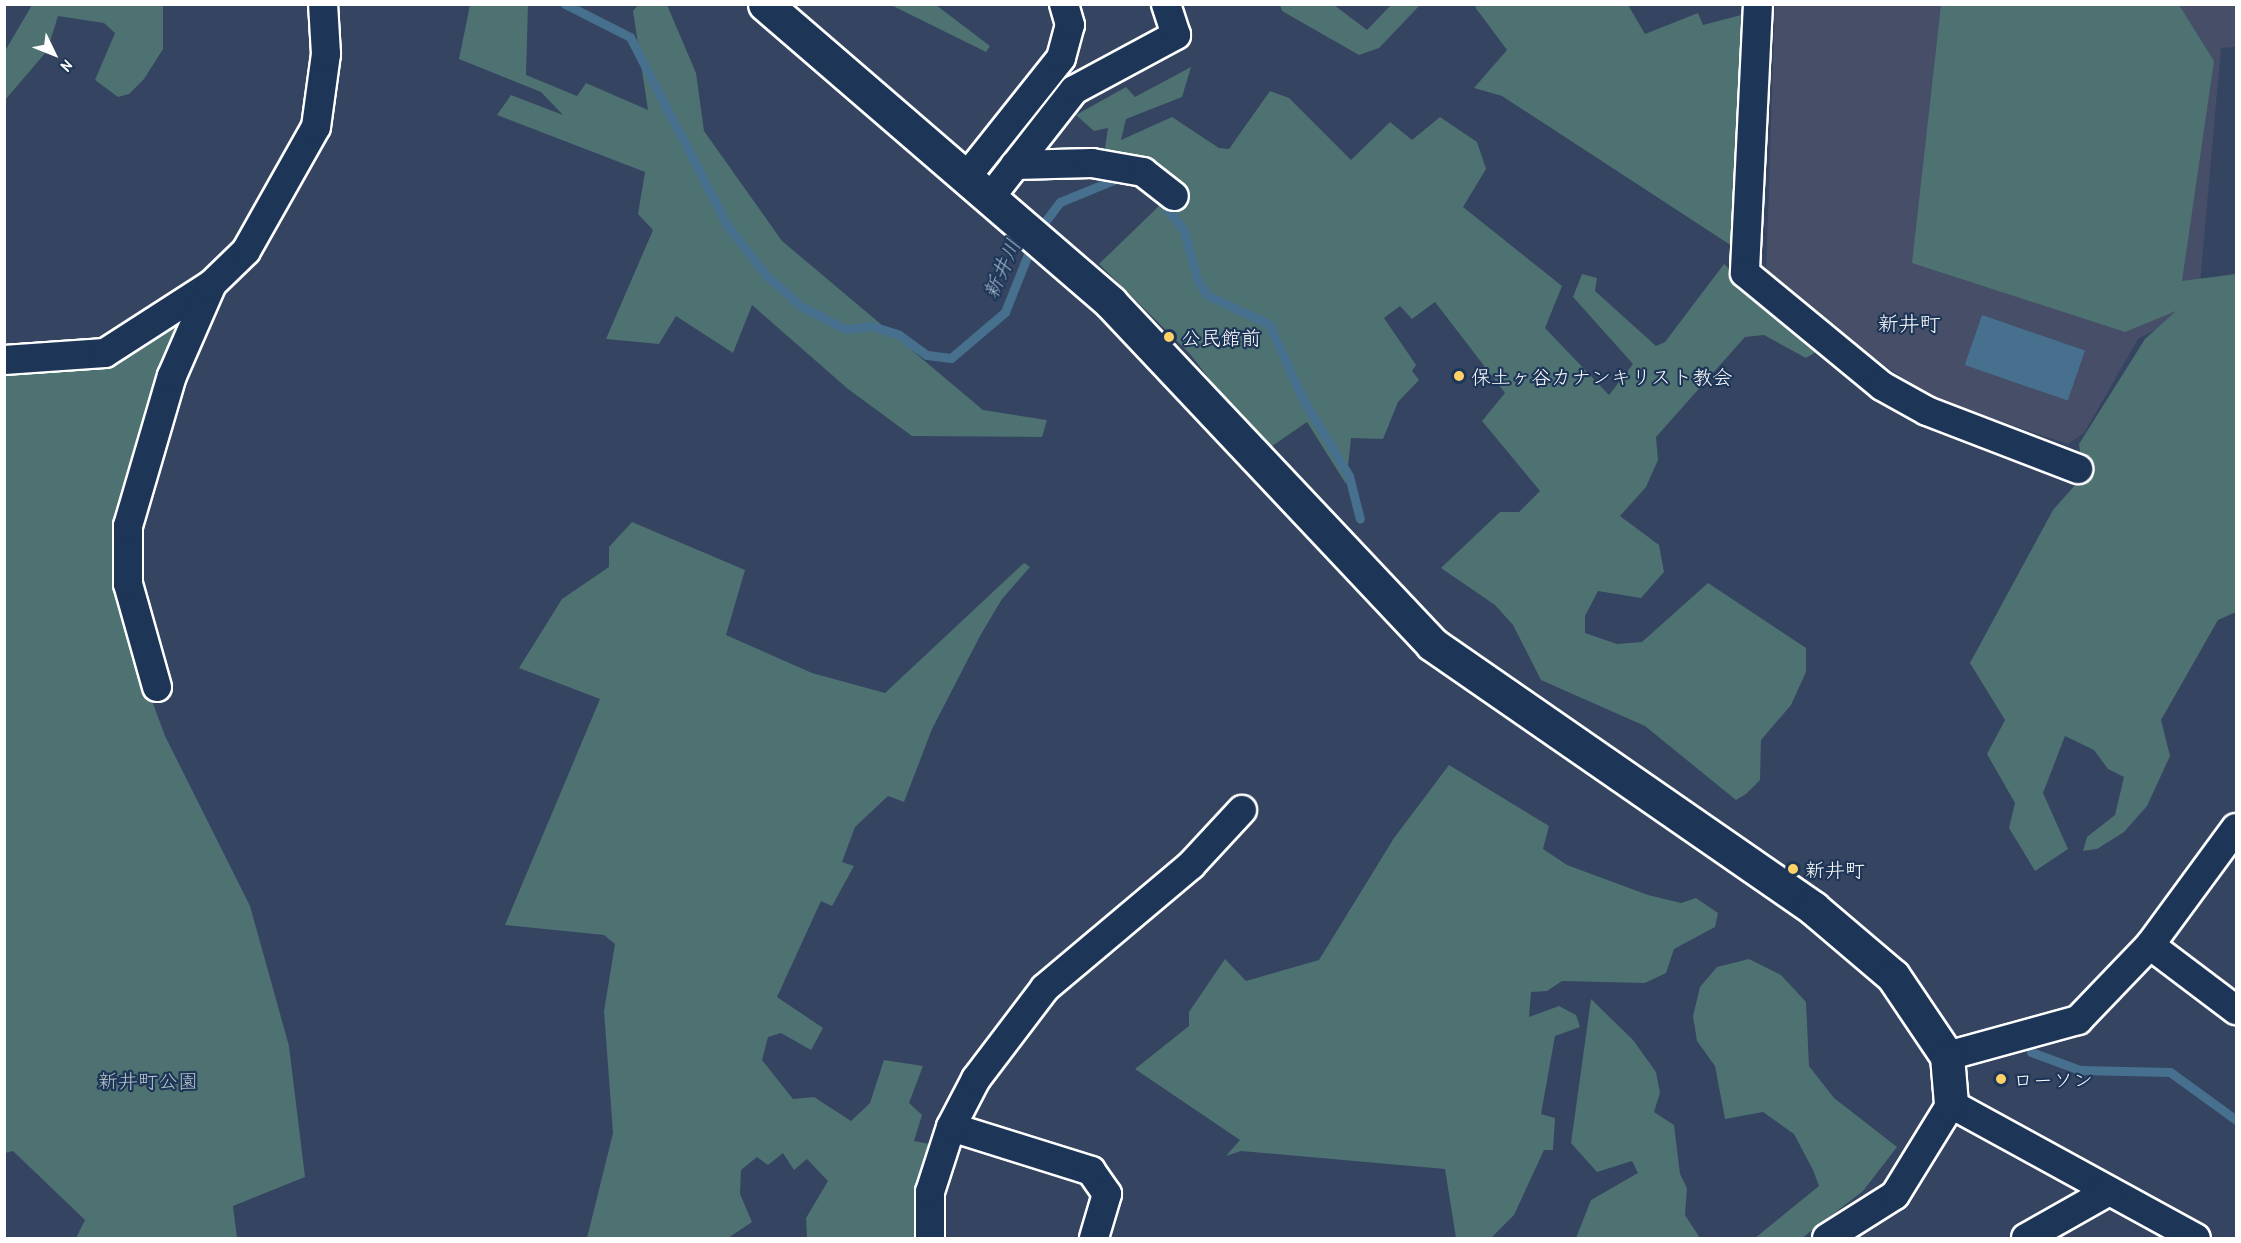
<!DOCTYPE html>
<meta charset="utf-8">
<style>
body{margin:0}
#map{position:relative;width:2241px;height:1243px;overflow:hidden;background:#354461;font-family:"Patrick Hand","Klee One",sans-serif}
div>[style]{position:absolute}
.built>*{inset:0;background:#464e68}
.green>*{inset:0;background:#4e7172}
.water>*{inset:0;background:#46708d;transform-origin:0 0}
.stream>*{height:9px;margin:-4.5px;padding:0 4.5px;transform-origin:4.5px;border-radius:4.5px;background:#46708d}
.roads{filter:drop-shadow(2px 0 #fff) drop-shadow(-2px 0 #fff) drop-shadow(0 2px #fff) drop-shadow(0 -2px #fff)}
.minor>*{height:28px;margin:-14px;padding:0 14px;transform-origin:14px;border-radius:14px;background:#1d3557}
.tertiary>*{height:33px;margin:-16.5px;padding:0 16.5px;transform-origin:16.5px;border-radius:16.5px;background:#1d3557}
.dots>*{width:16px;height:16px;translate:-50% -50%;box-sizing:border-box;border:3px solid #1d3557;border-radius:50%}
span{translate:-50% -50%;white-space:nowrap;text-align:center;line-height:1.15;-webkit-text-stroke:4.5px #1d3557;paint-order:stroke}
.poi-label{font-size:20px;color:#fff}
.left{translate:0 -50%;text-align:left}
.park-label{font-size:20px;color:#b8c6c7}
.water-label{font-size:21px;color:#acbfcc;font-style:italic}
.neighbourhood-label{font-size:21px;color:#fff}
.frame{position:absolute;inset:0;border:6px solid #fff;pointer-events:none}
.north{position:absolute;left:24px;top:24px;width:60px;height:60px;-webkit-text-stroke:4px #1d3557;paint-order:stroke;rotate:133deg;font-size:16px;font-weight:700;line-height:24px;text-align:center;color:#fff}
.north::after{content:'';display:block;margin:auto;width:21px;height:27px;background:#fff;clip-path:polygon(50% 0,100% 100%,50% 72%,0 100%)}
</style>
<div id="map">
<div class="built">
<div style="clip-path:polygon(1775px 5px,2236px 5px,2236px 47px,2221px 48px,2198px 307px,2138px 339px,2084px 433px,2068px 444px,1931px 398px,1822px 321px,1766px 271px)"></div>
</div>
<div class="green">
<div style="clip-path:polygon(32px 5px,163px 5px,163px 49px,144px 79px,129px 94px,118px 97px,95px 80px,115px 33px,104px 23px,58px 16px,47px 51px,5px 100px,5px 51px)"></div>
<div style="clip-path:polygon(470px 5px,528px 5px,526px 75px,577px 96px,586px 83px,648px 110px,633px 11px,638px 5px,667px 5px,696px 73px,704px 131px,782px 241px,983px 410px,1047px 420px,1042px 437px,912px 436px,848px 389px,752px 305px,733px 353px,676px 316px,659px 344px,606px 339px,653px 230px,638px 214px,645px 172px,497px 115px,511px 95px,563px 115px,541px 92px,459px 59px)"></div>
<div style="clip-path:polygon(891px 5px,936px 5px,990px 46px,986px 52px)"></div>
<div style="clip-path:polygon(1280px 5px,1334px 5px,1367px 30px,1391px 5px,1420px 5px,1379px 48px,1359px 55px,1282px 11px)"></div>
<div style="clip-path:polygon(1479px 5px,1628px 5px,1645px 34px,1698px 13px,1703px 25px,1745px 14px,1732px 246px,1502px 96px,1474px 88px,1507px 50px,1475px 7px)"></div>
<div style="clip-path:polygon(1941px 5px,2179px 5px,2214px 61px,2182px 281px,2236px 274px,2236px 612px,2218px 620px,2161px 720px,2170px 756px,2147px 806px,2124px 832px,2097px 849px,2083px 851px,2087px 837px,2115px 815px,2124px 777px,2108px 769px,2094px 750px,2065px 736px,2043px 793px,2068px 849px,2035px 871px,2009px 828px,2015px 803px,1987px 754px,2005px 720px,1970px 663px,2053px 510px,2083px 476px,2079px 444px,2145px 339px,2176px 311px,2125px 332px,1912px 263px)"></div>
<div style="clip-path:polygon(1191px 67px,1182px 97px,1126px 119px,1121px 140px,1172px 117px,1219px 148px,1229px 149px,1270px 91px,1289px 98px,1351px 160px,1390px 122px,1412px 140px,1440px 117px,1477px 142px,1486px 169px,1463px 207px,1562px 286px,1545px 328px,1609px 395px,1633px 364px,1573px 297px,1582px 274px,1597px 278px,1595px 291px,1656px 346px,1665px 342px,1724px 264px,1816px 352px,1806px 358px,1764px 335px,1745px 337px,1656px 437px,1658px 460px,1646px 487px,1620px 516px,1659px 545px,1664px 572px,1641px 598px,1598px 591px,1585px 616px,1585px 633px,1617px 644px,1642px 642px,1708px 583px,1806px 648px,1806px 672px,1791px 705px,1761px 740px,1760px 780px,1746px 794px,1736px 800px,1645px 726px,1541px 680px,1513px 625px,1495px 605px,1441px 568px,1500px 512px,1519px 512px,1540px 491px,1482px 421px,1505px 393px,1435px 302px,1412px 319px,1400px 306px,1384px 318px,1416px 365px,1412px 371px,1419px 380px,1398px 402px,1383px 439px,1351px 438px,1346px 484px,1307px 422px,1265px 451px,1190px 354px,1099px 264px,1160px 205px,1168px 215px,1180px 199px,1103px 161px,1108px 128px,1094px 131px,1076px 115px,1126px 87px,1135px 97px)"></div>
<div style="clip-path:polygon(182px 313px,136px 452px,135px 655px,165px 736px,250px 906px,289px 1046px,305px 1177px,233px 1206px,237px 1238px,76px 1238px,85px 1220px,13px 1151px,5px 1153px,5px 368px,38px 365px)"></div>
<div style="clip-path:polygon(632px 522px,745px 570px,726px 635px,812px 673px,885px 693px,1024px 563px,1030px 567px,1002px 599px,980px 636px,932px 729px,904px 802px,888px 796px,855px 827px,842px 862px,854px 866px,832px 906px,821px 901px,777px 997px,823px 1028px,811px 1050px,781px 1033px,768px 1037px,762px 1060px,793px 1099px,814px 1097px,851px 1121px,870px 1103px,884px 1060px,923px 1066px,909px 1103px,922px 1115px,914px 1141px,935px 1145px,924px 1238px,807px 1238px,806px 1218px,828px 1181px,807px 1159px,794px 1170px,783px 1153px,768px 1165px,757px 1157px,741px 1170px,740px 1194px,752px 1222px,728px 1238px,587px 1238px,613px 1133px,604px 1011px,615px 944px,604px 935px,505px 925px,600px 699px,519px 668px,562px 599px,609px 567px,609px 547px)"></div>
<div style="clip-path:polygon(1449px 765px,1549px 826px,1543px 849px,1567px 865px,1648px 895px,1681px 903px,1696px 898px,1718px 913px,1715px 927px,1674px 949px,1666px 973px,1645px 983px,1562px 981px,1547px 991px,1531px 992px,1529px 1017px,1559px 1006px,1576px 1015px,1580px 1027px,1555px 1036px,1541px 1114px,1555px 1118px,1553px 1150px,1544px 1150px,1514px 1215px,1491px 1238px,1456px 1238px,1445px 1169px,1241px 1151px,1226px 1156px,1240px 1140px,1135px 1069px,1189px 1026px,1189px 1012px,1225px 959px,1246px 981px,1319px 960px,1394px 838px)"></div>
<div style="clip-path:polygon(1749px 959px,1781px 975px,1806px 1002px,1809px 1066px,1834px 1098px,1897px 1147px,1863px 1191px,1802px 1238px,1755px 1238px,1819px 1186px,1813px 1170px,1794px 1134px,1763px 1112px,1725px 1119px,1715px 1066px,1697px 1041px,1693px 1016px,1700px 987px,1717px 967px)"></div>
<div style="clip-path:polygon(1591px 999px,1633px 1040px,1656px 1072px,1660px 1093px,1654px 1112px,1674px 1125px,1680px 1174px,1687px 1188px,1685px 1215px,1700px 1238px,1576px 1238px,1591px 1200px,1638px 1173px,1632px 1161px,1597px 1172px,1571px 1143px)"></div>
</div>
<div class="water">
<div style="left:1982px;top:315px;width:109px;height:53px;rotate:19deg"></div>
</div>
<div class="stream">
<div style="left:565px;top:4px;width:73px;rotate:26.9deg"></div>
<div style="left:630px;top:37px;width:212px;rotate:62.7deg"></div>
<div style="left:727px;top:225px;width:65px;rotate:51.9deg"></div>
<div style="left:767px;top:276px;width:47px;rotate:41.5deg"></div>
<div style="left:802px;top:307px;width:48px;rotate:27.1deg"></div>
<div style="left:845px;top:329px;width:27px;rotate:-6deg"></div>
<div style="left:872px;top:326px;width:28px;rotate:18deg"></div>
<div style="left:899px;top:335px;width:34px;rotate:36deg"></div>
<div style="left:927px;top:355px;width:24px;rotate:7deg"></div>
<div style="left:951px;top:358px;width:71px;rotate:-40.4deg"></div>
<div style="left:1005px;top:312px;width:73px;rotate:-68.3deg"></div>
<div style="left:1158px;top:198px;width:41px;rotate:50.9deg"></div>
<div style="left:1184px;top:230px;width:51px;rotate:75.1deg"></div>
<div style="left:1197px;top:279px;width:19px;rotate:58deg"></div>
<div style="left:1207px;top:295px;width:68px;rotate:25.1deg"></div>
<div style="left:1269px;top:324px;width:82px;rotate:65.6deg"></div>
<div style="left:1303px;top:399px;width:90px;rotate:59.1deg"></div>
<div style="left:1349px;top:476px;width:44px;rotate:75.7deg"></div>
<div style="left:1038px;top:231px;width:36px;rotate:-53deg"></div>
<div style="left:1060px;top:202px;width:66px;rotate:-22.3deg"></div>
<div style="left:2031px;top:1052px;width:52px;rotate:20.2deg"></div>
<div style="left:2080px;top:1070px;width:90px;rotate:1.3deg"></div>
<div style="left:2170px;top:1072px;width:82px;rotate:36deg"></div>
</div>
<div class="roads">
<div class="minor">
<div style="left:1758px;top:4px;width:269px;rotate:92.8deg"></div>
<div style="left:1745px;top:273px;width:178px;rotate:39.5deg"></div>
<div style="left:1882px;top:386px;width:51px;rotate:29.1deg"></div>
<div style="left:1927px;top:411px;width:162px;rotate:21deg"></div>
<div style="left:1015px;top:165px;width:77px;rotate:-1.5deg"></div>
<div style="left:1092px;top:163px;width:52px;rotate:10deg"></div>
<div style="left:1143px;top:172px;width:39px;rotate:38deg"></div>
<div style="left:968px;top:175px;width:149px;rotate:-51.5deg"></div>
<div style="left:1061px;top:58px;width:34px;rotate:-75deg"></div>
<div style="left:1070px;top:25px;width:22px;rotate:-106deg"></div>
<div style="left:992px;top:195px;width:133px;rotate:-52deg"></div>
<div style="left:1074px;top:90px;width:116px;rotate:-28.3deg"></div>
<div style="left:1176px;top:35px;width:33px;rotate:-108deg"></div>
<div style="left:4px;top:360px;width:101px;rotate:-4deg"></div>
<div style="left:105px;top:353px;width:127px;rotate:-32.8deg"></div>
<div style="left:157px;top:687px;width:107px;rotate:-105.7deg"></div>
<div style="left:128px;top:584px;width:58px;rotate:-90deg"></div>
<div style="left:128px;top:526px;width:156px;rotate:-73.7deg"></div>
<div style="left:172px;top:376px;width:100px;rotate:-66.5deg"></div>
<div style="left:212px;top:284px;width:47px;rotate:-44.1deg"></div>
<div style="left:246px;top:251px;width:142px;rotate:-60.6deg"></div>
<div style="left:316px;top:127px;width:74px;rotate:-82.2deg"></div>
<div style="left:326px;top:54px;width:50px;rotate:-93.4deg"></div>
<div style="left:2150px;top:945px;width:108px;rotate:37.1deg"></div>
<div style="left:1947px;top:1056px;width:136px;rotate:-15.4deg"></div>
<div style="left:2078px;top:1020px;width:104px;rotate:-46.2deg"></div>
<div style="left:2150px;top:945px;width:145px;rotate:-53.7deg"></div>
<div style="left:951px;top:1127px;width:147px;rotate:17.4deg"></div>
<div style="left:1091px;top:1171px;width:28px;rotate:55deg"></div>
<div style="left:1107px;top:1194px;width:46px;rotate:106.5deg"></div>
<div style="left:930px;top:1238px;width:46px;rotate:-90deg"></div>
<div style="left:930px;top:1192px;width:68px;rotate:-72.1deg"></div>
<div style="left:951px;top:1127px;width:54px;rotate:-62.5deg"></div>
<div style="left:976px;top:1079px;width:114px;rotate:-52.8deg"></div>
<div style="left:1045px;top:988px;width:191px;rotate:-40.1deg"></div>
<div style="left:1191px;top:865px;width:75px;rotate:-47.2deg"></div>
<div style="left:1827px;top:1238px;width:80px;rotate:-32.3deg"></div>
<div style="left:1895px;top:1195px;width:107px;rotate:-58.4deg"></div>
<div style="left:1951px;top:1104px;width:279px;rotate:28.7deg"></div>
<div style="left:2026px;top:1238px;width:95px;rotate:-29.5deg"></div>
</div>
<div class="tertiary">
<div style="left:765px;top:4px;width:457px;rotate:40.8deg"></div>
<div style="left:1111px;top:303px;width:468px;rotate:46.7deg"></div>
<div style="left:1432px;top:644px;width:464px;rotate:34.7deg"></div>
<div style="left:1813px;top:908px;width:105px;rotate:40.4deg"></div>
<div style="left:1893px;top:976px;width:97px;rotate:56deg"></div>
<div style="left:1947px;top:1056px;width:48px;rotate:85.2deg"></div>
</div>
</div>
<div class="dots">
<div style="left:1169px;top:337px;background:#ffd166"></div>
<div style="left:1459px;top:376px;background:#ffd166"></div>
<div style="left:1793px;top:869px;background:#ffd166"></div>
<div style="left:2001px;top:1079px;background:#ffd166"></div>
</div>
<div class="poi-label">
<span class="left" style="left:1181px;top:337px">公民館前</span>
<span class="left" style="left:1471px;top:376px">保土ヶ谷カナンキリスト教会</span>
<span class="left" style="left:1805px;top:869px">新井町</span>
<span class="left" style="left:2013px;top:1079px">ローソン</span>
</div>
<div class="park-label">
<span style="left:148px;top:1080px">新井町公園</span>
</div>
<div class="water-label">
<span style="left:1002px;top:269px;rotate:-66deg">新井川</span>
</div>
<div class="neighbourhood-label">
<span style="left:1909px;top:324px">新井町</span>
</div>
<div class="frame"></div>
<div class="north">N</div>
</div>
